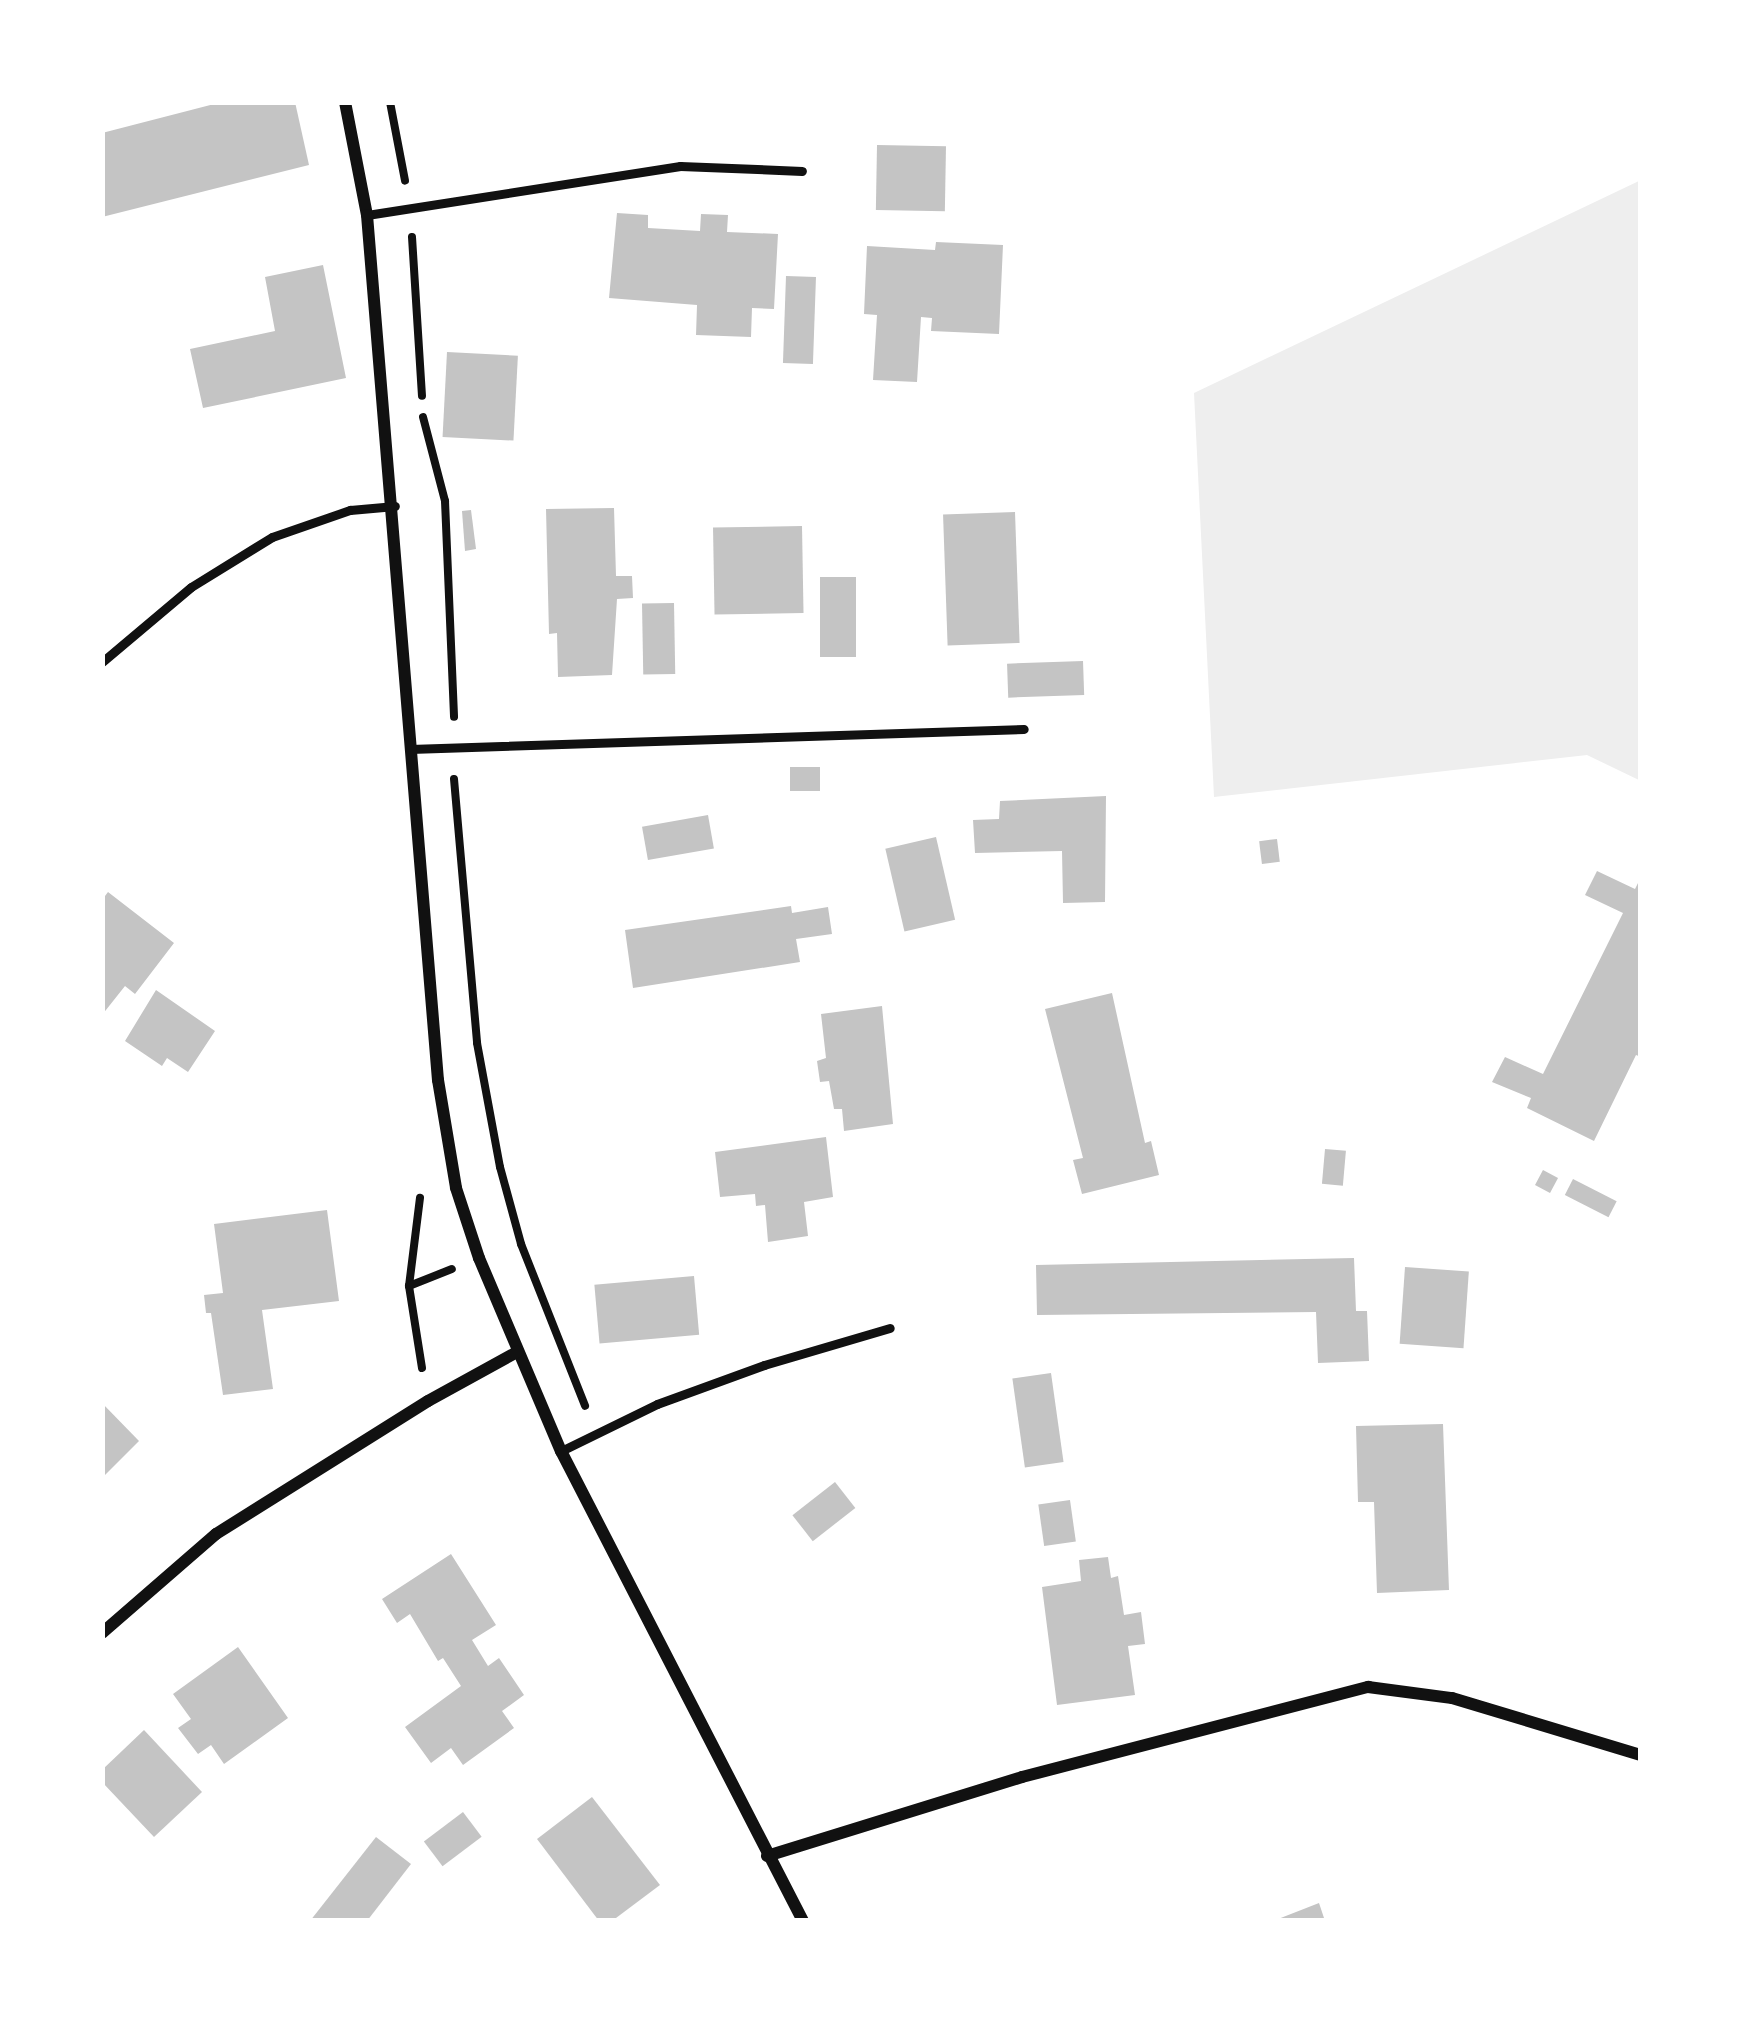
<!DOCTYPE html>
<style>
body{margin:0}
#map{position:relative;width:1743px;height:2023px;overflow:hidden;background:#fff;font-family:Inter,sans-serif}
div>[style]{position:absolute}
.green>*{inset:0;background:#eee}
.building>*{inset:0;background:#c4c4c4;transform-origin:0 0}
.path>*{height:8px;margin:-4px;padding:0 4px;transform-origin:4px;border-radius:4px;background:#111}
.service>*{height:9px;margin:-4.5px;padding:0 4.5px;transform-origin:4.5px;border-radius:4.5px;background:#111}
.minor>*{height:12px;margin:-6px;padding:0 6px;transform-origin:6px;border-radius:6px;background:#111}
span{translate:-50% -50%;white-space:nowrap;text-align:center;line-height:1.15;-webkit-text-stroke:12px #fff;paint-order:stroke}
.frame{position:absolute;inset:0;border:105px solid #fff;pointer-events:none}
</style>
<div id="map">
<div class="green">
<div style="clip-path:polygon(1641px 180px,1641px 781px,1587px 755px,1214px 797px,1194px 393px)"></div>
</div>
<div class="building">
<div style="clip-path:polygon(222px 102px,295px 102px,309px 165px,102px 217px,102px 133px)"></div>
<div style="left:877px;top:145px;width:69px;height:65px;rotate:1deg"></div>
<div style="clip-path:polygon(617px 213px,648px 215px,648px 228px,700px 231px,701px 214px,728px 215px,727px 232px,778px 234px,774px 309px,752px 308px,751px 337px,696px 335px,697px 305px,609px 298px)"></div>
<div style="clip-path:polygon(936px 242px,1003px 245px,999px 334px,931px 331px,932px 318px,921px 317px,917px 382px,873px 380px,877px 315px,864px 314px,867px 246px,935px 250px)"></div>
<div style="clip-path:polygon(323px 265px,346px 378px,203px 408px,190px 349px,275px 331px,265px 277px)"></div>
<div style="left:786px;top:276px;width:30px;height:87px;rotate:2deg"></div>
<div style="left:447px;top:352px;width:71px;height:85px;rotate:3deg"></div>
<div style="clip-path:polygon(614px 508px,616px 576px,632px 576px,633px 598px,617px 599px,612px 675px,558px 677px,557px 633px,549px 634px,546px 509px)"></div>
<div style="clip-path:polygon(471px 510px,476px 549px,465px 551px,462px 511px)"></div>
<div style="left:1015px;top:512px;width:131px;height:72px;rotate:88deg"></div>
<div style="left:802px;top:526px;width:87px;height:89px;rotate:89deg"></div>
<div style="left:820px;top:577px;width:36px;height:80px"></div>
<div style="left:674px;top:603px;width:71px;height:32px;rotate:89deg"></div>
<div style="left:1083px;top:661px;width:34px;height:76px;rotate:88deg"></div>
<div style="left:790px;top:767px;width:30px;height:24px"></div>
<div style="clip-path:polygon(1106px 796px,1105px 902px,1063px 903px,1062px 851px,975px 853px,973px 820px,999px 819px,1000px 801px)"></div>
<div style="left:708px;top:815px;width:34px;height:67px;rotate:80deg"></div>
<div style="left:936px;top:837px;width:85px;height:52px;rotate:77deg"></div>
<div style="left:1277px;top:839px;width:23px;height:18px;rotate:83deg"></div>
<div style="clip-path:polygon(1597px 871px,1635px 889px,1641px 877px,1641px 1057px,1636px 1055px,1594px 1141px,1527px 1108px,1531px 1098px,1492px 1082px,1505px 1057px,1543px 1074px,1623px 913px,1585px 895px)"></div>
<div style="clip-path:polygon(108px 892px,174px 943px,135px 994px,125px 986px,102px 1015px,102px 900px)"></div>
<div style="clip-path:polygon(791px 906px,792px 913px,828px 907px,832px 934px,796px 939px,800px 962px,633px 988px,625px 930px)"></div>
<div style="clip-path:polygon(156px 990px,215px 1031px,188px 1072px,167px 1058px,162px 1066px,125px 1041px)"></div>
<div style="clip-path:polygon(1112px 993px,1145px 1143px,1151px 1141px,1159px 1175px,1082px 1194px,1073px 1160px,1083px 1158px,1045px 1009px)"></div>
<div style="clip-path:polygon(882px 1006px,893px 1124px,844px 1131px,842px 1109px,834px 1109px,829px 1081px,820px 1082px,817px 1061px,826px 1058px,821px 1014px)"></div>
<div style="clip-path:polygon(826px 1137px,833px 1197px,804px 1202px,808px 1236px,768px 1242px,765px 1205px,756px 1206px,755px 1194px,720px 1197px,715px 1152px)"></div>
<div style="left:1325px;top:1149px;width:21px;height:35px;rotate:5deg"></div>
<div style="left:1543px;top:1170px;width:17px;height:17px;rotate:28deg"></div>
<div style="left:1573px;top:1179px;width:49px;height:18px;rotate:27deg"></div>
<div style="clip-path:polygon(327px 1210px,339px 1301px,262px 1310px,273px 1389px,223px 1395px,211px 1313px,206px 1313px,204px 1295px,223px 1293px,214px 1224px)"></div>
<div style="clip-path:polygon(1354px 1258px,1356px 1311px,1367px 1311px,1369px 1361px,1318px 1363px,1316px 1312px,1037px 1315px,1036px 1265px)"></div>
<div style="left:1405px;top:1267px;width:64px;height:77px;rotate:4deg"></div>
<div style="left:694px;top:1276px;width:59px;height:100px;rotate:85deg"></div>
<div style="left:1051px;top:1373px;width:90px;height:39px;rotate:82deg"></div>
<div style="clip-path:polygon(102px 1403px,139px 1441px,102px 1478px)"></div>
<div style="clip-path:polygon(1443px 1424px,1449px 1590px,1377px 1593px,1374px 1502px,1358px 1502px,1356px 1426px)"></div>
<div style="left:835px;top:1482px;width:33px;height:54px;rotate:52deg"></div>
<div style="left:1070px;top:1500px;width:42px;height:32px;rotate:82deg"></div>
<div style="clip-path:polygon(451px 1554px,496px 1625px,472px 1640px,488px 1666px,499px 1658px,524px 1695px,502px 1711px,514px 1728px,463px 1765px,451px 1748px,431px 1763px,405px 1727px,461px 1686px,443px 1658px,438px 1661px,410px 1614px,397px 1623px,382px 1599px)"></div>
<div style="clip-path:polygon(1108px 1557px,1111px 1578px,1118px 1576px,1124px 1615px,1141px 1612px,1145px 1644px,1128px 1646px,1135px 1695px,1057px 1705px,1042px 1587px,1081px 1581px,1079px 1560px)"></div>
<div style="clip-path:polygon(238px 1647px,288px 1718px,224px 1764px,211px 1745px,198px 1754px,178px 1728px,191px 1719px,173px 1694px)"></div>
<div style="clip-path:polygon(144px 1730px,202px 1792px,154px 1837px,102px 1782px,102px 1770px)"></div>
<div style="clip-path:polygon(592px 1797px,660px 1885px,612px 1921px,599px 1921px,537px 1839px)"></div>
<div style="left:463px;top:1812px;width:31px;height:49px;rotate:53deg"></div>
<div style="clip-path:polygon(376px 1837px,411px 1864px,367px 1921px,310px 1921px)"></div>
<div style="clip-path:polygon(1319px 1903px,1325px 1921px,1273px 1921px)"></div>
</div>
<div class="path">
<div style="left:390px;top:102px;width:80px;rotate:79.2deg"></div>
<div style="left:412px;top:237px;width:159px;rotate:86.4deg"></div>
<div style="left:423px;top:417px;width:87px;rotate:75.3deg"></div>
<div style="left:445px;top:501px;width:216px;rotate:87.6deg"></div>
<div style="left:454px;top:779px;width:265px;rotate:85deg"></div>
<div style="left:477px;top:1043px;width:126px;rotate:79.5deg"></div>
<div style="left:500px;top:1167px;width:80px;rotate:74.7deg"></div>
<div style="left:521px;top:1244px;width:174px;rotate:68.4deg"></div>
<div style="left:409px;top:1286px;width:89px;rotate:-82.9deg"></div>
<div style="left:422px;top:1368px;width:83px;rotate:-99deg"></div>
<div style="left:409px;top:1286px;width:46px;rotate:-21.6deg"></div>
</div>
<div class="service">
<div style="left:367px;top:215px;width:317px;rotate:-8.9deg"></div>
<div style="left:680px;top:166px;width:122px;rotate:2.3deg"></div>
<div style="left:102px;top:662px;width:116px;rotate:-40.1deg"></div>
<div style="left:191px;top:587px;width:95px;rotate:-31.7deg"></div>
<div style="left:272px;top:537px;width:83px;rotate:-19.1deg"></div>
<div style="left:350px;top:510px;width:45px;rotate:-5.1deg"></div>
<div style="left:410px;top:749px;width:614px;rotate:-1.87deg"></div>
<div style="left:561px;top:1451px;width:107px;rotate:-26.1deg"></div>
<div style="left:657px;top:1404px;width:114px;rotate:-20deg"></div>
<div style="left:764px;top:1365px;width:131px;rotate:-16.4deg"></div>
</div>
<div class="minor">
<div style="left:345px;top:102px;width:115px;rotate:79deg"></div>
<div style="left:367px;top:215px;width:868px;rotate:85.31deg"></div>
<div style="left:438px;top:1080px;width:109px;rotate:80.5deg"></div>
<div style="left:456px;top:1188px;width:74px;rotate:71.8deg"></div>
<div style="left:479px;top:1258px;width:210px;rotate:67deg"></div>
<div style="left:561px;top:1451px;width:529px;rotate:62.76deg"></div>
<div style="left:102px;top:1633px;width:151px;rotate:-41deg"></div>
<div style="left:216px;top:1534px;width:250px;rotate:-32.1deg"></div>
<div style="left:428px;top:1401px;width:102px;rotate:-28.8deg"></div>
<div style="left:767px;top:1856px;width:267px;rotate:-17.2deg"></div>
<div style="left:1022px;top:1777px;width:358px;rotate:-14.6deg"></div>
<div style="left:1368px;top:1687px;width:85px;rotate:7.5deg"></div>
<div style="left:1452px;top:1698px;width:197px;rotate:16.8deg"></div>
</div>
<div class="frame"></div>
</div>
